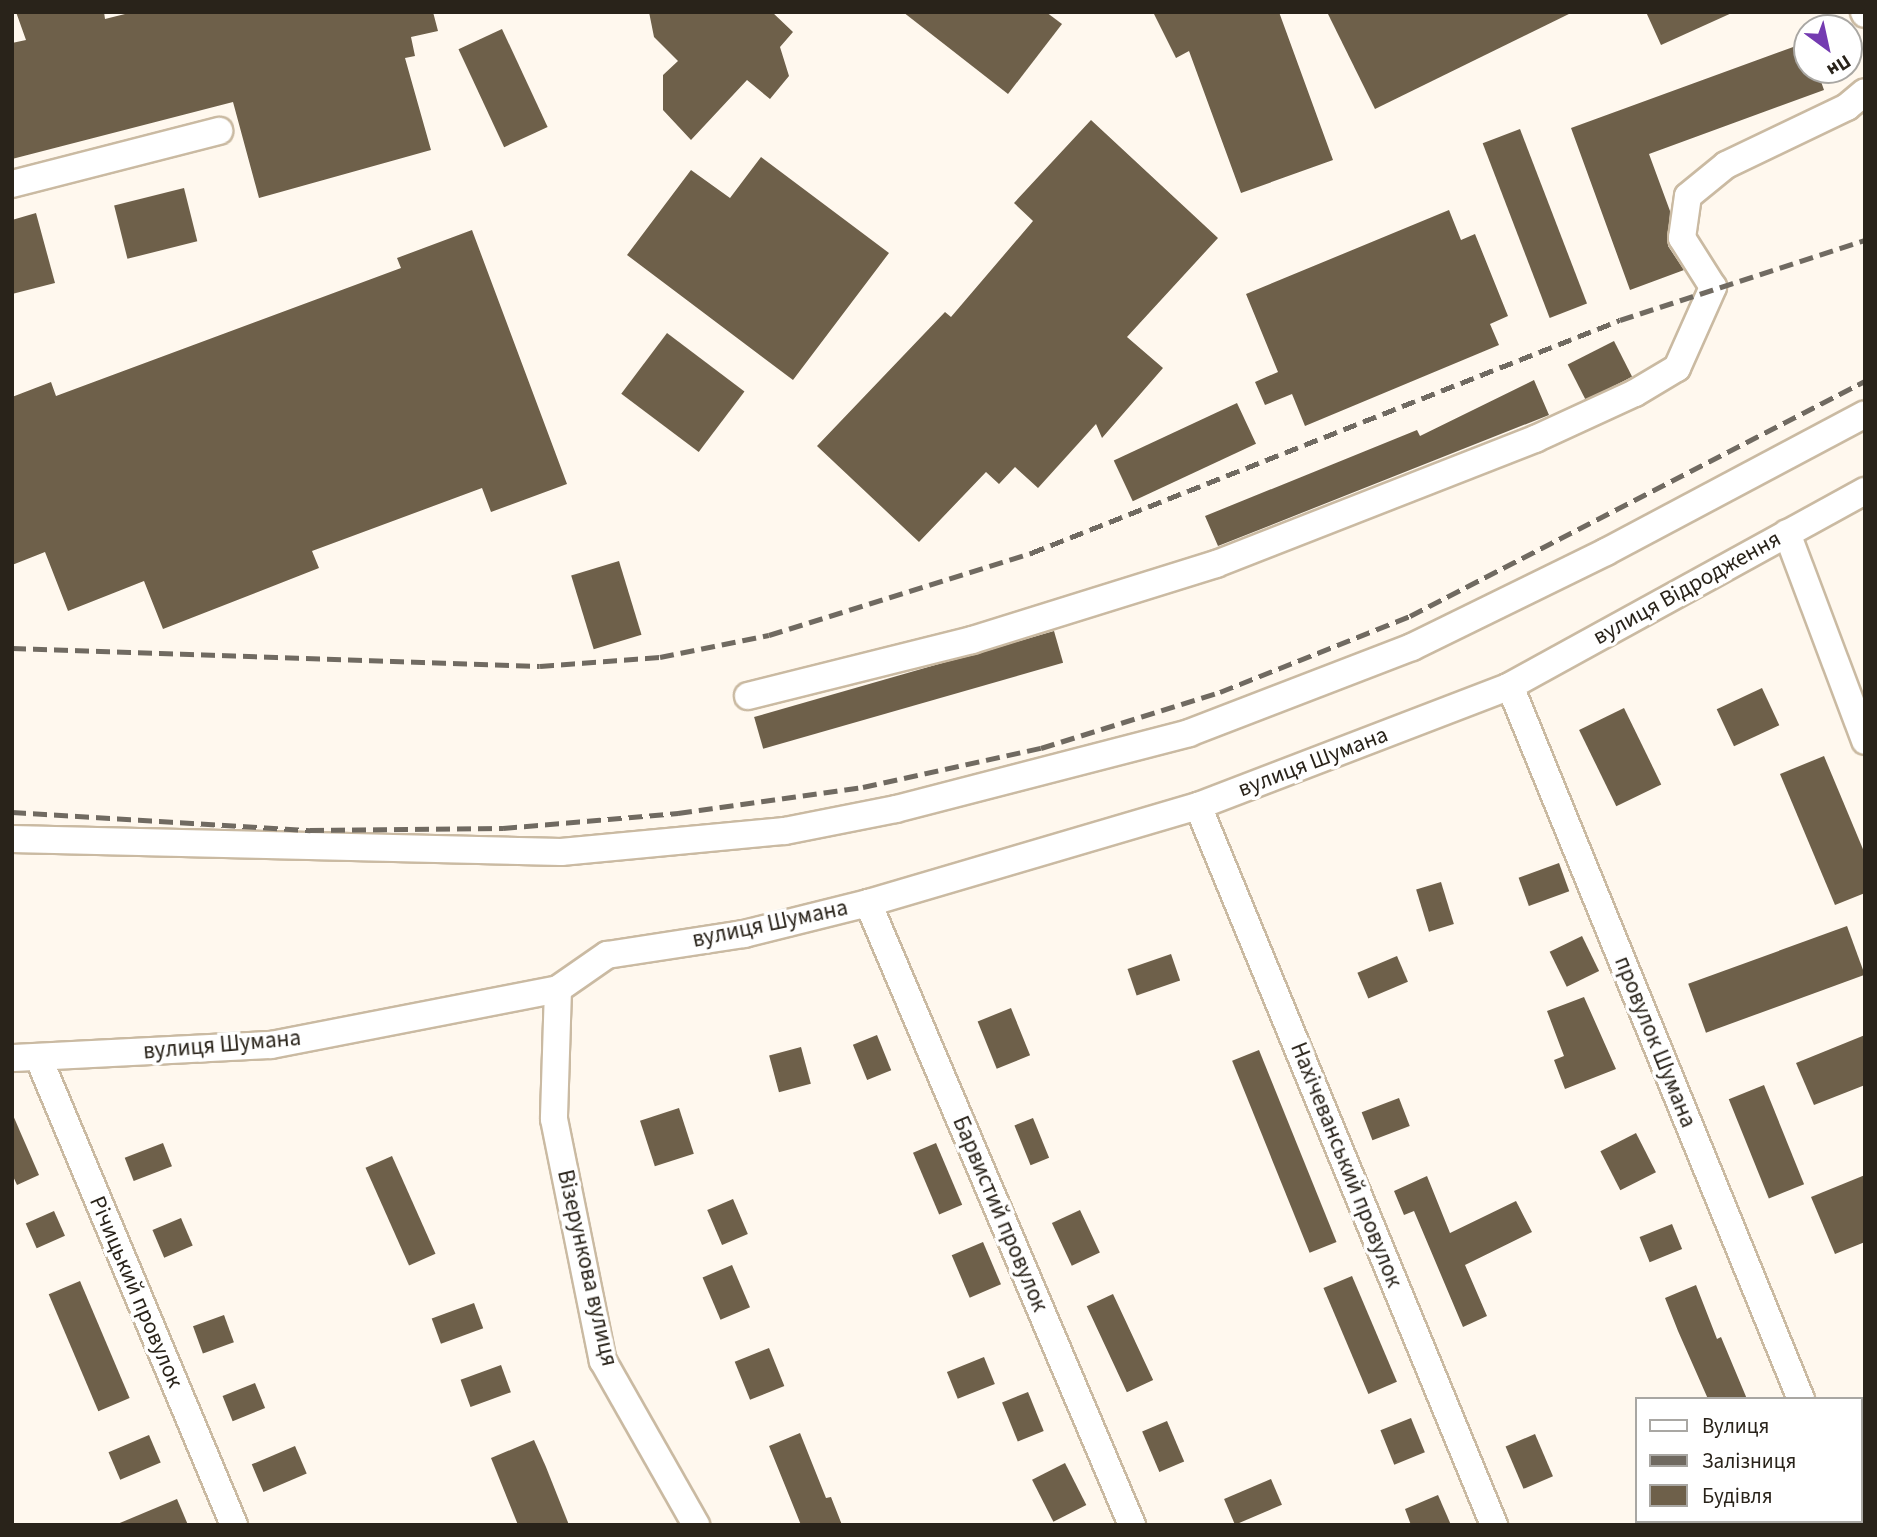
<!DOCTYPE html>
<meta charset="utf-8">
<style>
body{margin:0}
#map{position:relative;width:1877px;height:1537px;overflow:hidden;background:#fff8ee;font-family:"Source Sans 3",sans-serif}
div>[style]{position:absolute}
.building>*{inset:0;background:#6e604a;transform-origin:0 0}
.roads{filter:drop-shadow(2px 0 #cabaa2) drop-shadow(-2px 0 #cabaa2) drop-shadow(0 2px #cabaa2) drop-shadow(0 -2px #cabaa2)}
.minor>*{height:26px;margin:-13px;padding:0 13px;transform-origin:13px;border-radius:13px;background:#fff}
.rail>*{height:5px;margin-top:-2.5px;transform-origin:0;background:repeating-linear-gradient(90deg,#706a61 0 14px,transparent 0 21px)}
span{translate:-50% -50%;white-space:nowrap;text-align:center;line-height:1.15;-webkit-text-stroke:7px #fff;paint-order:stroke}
.street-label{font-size:23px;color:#29231a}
.frame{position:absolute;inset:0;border:14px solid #29231a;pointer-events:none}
.legend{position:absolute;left:1635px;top:1397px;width:228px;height:126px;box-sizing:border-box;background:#fff;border:2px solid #a9a7a3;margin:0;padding:9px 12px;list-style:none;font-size:21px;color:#29231a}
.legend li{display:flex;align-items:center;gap:14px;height:35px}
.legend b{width:35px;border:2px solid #a9a7a3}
.north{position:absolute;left:1793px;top:14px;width:70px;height:70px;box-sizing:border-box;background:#fff;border:2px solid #a9a7a3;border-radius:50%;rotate:147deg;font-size:19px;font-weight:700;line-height:28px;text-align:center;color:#29231a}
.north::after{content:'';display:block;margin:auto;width:24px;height:32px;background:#743bb1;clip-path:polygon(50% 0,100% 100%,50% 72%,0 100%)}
</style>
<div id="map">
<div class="building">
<div style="clip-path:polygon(16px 12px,104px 12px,105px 19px,133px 12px,433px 12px,438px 31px,411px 37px,415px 56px,405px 58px,431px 150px,259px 198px,233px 102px,12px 159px,12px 43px,26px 40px)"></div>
<div style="clip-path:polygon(649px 12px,772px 12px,793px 32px,780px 47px,789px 76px,770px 99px,747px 80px,691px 140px,663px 110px,663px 75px,678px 61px,654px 37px)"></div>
<div style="clip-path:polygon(903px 12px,1046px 12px,1062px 24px,1008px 94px)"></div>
<div style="clip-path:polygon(1153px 12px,1279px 12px,1333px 160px,1241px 193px,1189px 51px,1176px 58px)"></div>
<div style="clip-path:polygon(1327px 12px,1573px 12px,1375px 109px)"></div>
<div style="clip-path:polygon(1646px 12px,1734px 12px,1661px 45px)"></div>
<div style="left:502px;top:29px;width:108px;height:48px;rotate:65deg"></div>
<div style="clip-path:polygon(1807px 42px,1807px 70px,1817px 70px,1824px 90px,1649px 154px,1670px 211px,1668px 246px,1684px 270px,1630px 290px,1571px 128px)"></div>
<div style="clip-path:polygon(1091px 120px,1218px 238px,1127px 337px,1163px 368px,1102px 438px,1096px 424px,1038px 488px,1015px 467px,999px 484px,986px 472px,919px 542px,817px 446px,945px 312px,951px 317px,1033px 221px,1014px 203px)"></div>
<div style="left:1520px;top:129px;width:187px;height:40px;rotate:69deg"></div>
<div style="clip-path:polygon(761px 157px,889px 253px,793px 380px,627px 255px,691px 170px,730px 198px)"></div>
<div style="left:184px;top:188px;width:55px;height:72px;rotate:76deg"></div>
<div style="clip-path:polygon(1449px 210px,1461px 240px,1475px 234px,1508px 316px,1490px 324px,1499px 345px,1305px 426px,1292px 394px,1265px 405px,1255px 382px,1278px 372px,1246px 294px)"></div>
<div style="clip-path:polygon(36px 213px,55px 283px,12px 294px,12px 220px)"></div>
<div style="clip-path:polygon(472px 230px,567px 484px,491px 512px,482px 488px,312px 551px,319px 568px,163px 629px,144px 581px,68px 611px,45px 552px,12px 565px,12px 397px,51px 382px,56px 396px,401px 268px,397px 258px)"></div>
<div style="left:667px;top:333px;width:97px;height:76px;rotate:37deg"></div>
<div style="left:1614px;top:341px;width:40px;height:52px;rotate:63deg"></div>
<div style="clip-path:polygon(1534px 380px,1549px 415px,1218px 546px,1205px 516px,1417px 430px,1420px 436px)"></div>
<div style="left:1237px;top:403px;width:45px;height:136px;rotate:65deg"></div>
<div style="left:619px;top:561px;width:77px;height:50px;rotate:73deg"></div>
<div style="left:1054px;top:631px;width:33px;height:312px;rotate:74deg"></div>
<div style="left:1762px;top:688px;width:41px;height:50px;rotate:65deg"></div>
<div style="left:1624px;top:708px;width:85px;height:50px;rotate:64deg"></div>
<div style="clip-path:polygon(1824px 756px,1865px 854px,1865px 893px,1835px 905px,1780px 774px)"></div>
<div style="left:1559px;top:863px;width:30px;height:43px;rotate:70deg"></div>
<div style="left:1441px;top:882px;width:44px;height:26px;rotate:73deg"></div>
<div style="left:1847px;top:926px;width:52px;height:169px;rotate:70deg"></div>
<div style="left:1582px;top:936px;width:39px;height:36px;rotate:64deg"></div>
<div style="left:1171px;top:954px;width:28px;height:46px;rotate:71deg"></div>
<div style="left:1397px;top:956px;width:28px;height:43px;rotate:67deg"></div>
<div style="clip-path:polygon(1584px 997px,1616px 1069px,1565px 1089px,1554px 1060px,1564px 1056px,1547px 1011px)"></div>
<div style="left:1011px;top:1008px;width:51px;height:36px;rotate:68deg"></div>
<div style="left:877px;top:1035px;width:38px;height:26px;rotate:68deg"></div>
<div style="clip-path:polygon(1865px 1035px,1865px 1085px,1814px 1105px,1796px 1063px)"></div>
<div style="left:801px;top:1047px;width:38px;height:33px;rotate:75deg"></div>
<div style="left:1259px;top:1050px;width:207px;height:29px;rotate:68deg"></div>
<div style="left:1764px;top:1085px;width:107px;height:38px;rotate:68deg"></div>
<div style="left:1399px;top:1098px;width:30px;height:40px;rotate:69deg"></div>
<div style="left:679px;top:1108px;width:48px;height:41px;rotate:72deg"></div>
<div style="clip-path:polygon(12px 1113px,39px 1175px,17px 1185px,12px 1174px)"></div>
<div style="left:1033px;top:1118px;width:43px;height:20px;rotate:68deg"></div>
<div style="left:1636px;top:1133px;width:44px;height:40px;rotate:63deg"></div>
<div style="left:163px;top:1143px;width:25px;height:41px;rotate:69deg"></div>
<div style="left:936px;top:1143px;width:67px;height:25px;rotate:67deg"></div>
<div style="left:392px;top:1156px;width:107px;height:29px;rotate:66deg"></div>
<div style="clip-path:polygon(1865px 1175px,1865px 1242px,1835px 1254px,1811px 1197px)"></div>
<div style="clip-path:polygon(1427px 1176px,1450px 1233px,1516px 1201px,1532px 1232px,1465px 1265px,1487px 1316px,1463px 1327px,1414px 1211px,1404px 1215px,1394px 1191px)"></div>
<div style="left:733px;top:1199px;width:38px;height:28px;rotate:67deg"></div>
<div style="left:1080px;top:1210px;width:47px;height:31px;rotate:65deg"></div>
<div style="left:54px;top:1211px;width:27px;height:31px;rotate:66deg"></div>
<div style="left:181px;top:1218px;width:30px;height:31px;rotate:67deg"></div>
<div style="left:1672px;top:1224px;width:27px;height:35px;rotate:68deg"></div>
<div style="left:983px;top:1242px;width:46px;height:34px;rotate:67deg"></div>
<div style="left:732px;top:1265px;width:46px;height:32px;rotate:67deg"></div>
<div style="left:1352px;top:1276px;width:115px;height:31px;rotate:67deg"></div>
<div style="left:80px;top:1281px;width:127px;height:34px;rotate:67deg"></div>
<div style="clip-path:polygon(1696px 1285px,1717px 1339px,1721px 1337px,1747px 1399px,1708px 1399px,1678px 1331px,1665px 1298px)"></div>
<div style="left:1113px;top:1294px;width:95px;height:29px;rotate:65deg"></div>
<div style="left:474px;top:1303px;width:27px;height:45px;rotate:70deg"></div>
<div style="left:224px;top:1315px;width:29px;height:33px;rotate:70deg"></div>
<div style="left:769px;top:1348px;width:41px;height:37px;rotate:68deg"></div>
<div style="left:984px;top:1357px;width:29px;height:40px;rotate:68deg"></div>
<div style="left:501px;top:1365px;width:29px;height:43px;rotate:70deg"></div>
<div style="left:255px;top:1383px;width:27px;height:35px;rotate:68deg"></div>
<div style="left:1028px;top:1392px;width:42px;height:28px;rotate:68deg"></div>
<div style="left:1411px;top:1418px;width:37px;height:33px;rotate:68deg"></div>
<div style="left:1167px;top:1421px;width:44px;height:27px;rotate:67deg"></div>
<div style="clip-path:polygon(800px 1433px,826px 1498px,831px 1497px,842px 1525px,801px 1525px,769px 1446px)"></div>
<div style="left:1535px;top:1434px;width:46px;height:32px;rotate:67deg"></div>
<div style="left:149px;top:1435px;width:30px;height:44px;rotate:67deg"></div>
<div style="clip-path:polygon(534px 1440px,546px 1467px,569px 1525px,518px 1525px,491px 1458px)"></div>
<div style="left:295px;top:1446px;width:30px;height:47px;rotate:67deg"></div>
<div style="left:1065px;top:1463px;width:47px;height:37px;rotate:63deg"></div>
<div style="left:1271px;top:1479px;width:28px;height:51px;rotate:67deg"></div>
<div style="clip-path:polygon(1438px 1495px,1451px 1525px,1411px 1525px,1405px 1509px)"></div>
<div style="clip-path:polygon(177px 1499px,188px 1525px,115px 1525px)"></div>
</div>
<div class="roads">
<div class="minor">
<div style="left:1864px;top:12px;width:2px;rotate:63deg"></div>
<div style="left:12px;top:184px;width:214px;rotate:-14.4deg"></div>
<div style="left:1787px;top:533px;width:222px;rotate:69.4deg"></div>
<div style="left:1510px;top:686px;width:770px;rotate:67.8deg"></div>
<div style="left:748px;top:696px;width:231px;rotate:-14deg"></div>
<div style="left:972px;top:640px;width:256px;rotate:-17.3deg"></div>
<div style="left:1216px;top:564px;width:343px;rotate:-21.4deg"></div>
<div style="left:1535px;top:439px;width:110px;rotate:-24.7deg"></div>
<div style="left:1635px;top:393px;width:49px;rotate:-30.8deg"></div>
<div style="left:1677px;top:368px;width:89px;rotate:-66deg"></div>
<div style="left:1713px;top:287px;width:58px;rotate:-122.3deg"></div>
<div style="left:1682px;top:238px;width:42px;rotate:-81.9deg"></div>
<div style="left:1688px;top:196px;width:49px;rotate:-39.2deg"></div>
<div style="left:1726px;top:165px;width:134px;rotate:-25.6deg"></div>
<div style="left:1847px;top:107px;width:23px;rotate:-40deg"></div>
<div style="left:1198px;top:806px;width:778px;rotate:67.62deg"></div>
<div style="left:12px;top:839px;width:549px;rotate:1.36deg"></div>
<div style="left:561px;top:852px;width:225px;rotate:-5.4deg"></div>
<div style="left:785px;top:831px;width:113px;rotate:-11.2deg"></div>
<div style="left:896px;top:809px;width:303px;rotate:-14.5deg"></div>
<div style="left:1189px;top:733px;width:239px;rotate:-21.1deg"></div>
<div style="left:1412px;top:647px;width:216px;rotate:-26.1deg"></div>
<div style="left:1606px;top:552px;width:293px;rotate:-28deg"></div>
<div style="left:868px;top:903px;width:676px;rotate:67deg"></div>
<div style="left:558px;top:989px;width:130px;rotate:91.8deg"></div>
<div style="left:554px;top:1119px;width:247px;rotate:78.6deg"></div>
<div style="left:603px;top:1361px;width:189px;rotate:60.4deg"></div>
<div style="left:12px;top:1058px;width:259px;rotate:-2.9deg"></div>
<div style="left:271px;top:1045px;width:292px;rotate:-11deg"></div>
<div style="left:558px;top:989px;width:60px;rotate:-34.8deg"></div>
<div style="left:607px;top:955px;width:139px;rotate:-8.7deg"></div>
<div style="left:744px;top:934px;width:128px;rotate:-14deg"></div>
<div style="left:868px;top:903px;width:344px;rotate:-16.4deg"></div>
<div style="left:1198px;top:806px;width:334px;rotate:-21deg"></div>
<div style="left:1510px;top:686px;width:405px;rotate:-28.8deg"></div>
<div style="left:39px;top:1059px;width:505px;rotate:67.29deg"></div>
<div style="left:1851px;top:1521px;width:4px;rotate:76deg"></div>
</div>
</div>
<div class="rail">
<div style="left:12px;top:648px;width:528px;rotate:1.95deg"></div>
<div style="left:540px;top:666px;width:120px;rotate:-4.3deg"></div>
<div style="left:660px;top:657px;width:111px;rotate:-11.4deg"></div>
<div style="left:769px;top:635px;width:275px;rotate:-17.4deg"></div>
<div style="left:1031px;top:553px;width:633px;rotate:-21.58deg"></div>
<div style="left:1620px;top:320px;width:258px;rotate:-18.1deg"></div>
<div style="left:12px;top:812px;width:299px;rotate:3.5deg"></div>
<div style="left:310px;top:830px;width:193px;rotate:-0.6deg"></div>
<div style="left:503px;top:828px;width:176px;rotate:-4.9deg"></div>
<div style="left:678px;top:813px;width:187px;rotate:-8deg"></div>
<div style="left:863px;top:787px;width:182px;rotate:-12.4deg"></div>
<div style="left:1041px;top:748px;width:188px;rotate:-17.4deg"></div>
<div style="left:1220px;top:692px;width:205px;rotate:-21.8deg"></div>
<div style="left:1410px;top:616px;width:512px;rotate:-27.32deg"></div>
</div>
<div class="street-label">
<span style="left:1687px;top:588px;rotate:-29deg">вулиця Відродження</span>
<span style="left:1313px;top:762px;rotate:-21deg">вулиця Шумана</span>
<span style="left:770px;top:924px;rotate:-12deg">вулиця Шумана</span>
<span style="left:1655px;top:1042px;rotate:68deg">провулок Шумана</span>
<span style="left:222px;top:1045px;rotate:-5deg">вулиця Шумана</span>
<span style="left:1346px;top:1165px;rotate:68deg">Нахічеванський провулок</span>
<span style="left:1000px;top:1214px;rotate:67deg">Барвистий провулок</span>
<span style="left:587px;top:1268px;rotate:77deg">Візерункова вулиця</span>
<span style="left:136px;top:1292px;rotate:67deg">Річицький провулок</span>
</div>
<div class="frame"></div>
<ul class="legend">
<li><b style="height:9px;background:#fff"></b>Вулиця</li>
<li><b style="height:9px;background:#706a61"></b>Залізниця</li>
<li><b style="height:19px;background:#6e604a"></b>Будівля</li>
</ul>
<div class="north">Пн</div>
</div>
